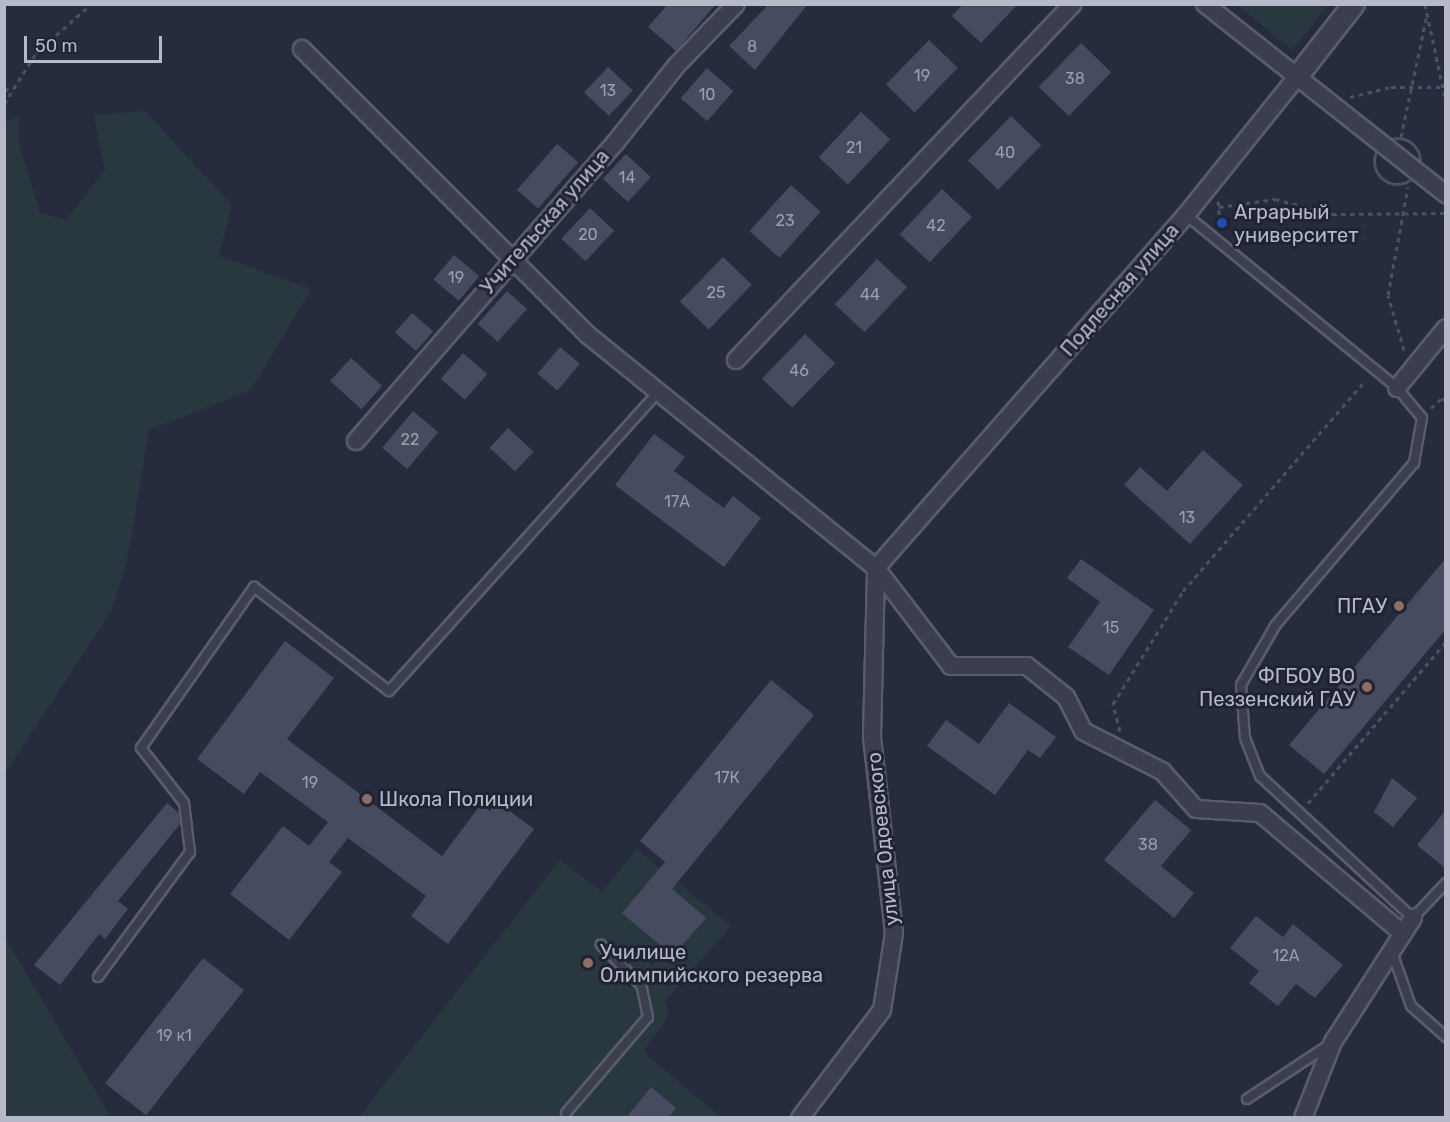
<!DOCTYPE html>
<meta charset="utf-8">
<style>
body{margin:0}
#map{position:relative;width:1450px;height:1122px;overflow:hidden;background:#262c3d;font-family:Rubik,sans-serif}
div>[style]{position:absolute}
.green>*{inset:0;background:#28383e}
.building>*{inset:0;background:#464b5f;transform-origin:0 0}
.path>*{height:3px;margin-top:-1.5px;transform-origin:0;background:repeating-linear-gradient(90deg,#46555b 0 4.5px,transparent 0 9px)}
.path>.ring{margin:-1.5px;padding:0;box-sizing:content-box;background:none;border:3px solid #46555b;border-radius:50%}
.roads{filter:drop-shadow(2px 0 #585c6b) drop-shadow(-2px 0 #585c6b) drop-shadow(0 2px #585c6b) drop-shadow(0 -2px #585c6b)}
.service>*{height:8px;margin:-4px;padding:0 4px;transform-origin:4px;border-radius:4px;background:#3a3e4d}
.minor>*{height:16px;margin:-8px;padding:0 8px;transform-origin:8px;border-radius:8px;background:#3a3e4d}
.tertiary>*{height:20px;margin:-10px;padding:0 10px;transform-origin:10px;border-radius:10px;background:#3a3e4d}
.dots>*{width:16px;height:16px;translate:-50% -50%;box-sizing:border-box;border:3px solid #1f2332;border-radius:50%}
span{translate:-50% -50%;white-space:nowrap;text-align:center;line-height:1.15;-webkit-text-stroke:6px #1f2332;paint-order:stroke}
.number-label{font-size:16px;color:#9a9eae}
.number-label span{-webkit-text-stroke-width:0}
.poi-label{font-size:20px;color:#b6bac8}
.left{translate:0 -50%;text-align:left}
.right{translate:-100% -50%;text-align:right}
.street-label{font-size:20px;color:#b6bac8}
.frame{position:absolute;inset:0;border:6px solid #b6bac8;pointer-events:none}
.scale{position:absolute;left:24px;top:36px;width:138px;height:27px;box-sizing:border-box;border:3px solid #b6bac8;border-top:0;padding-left:8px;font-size:18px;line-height:21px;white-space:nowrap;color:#b6bac8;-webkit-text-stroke:4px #1f2332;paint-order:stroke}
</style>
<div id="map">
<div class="green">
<div style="clip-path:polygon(1237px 5px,1328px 5px,1292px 50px)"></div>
<div style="clip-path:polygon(145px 111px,232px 205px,219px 256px,311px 289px,251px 390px,149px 430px,128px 557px,112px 610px,5px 773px,5px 121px,19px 117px,19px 144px,40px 213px,66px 220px,105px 170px,94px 115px)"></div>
<div style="clip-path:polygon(637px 849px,731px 926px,665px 1001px,669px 1016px,643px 1052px,721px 1117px,358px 1118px,560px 860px,602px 892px)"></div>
<div style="clip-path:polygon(5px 937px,26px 973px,111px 1117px,5px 1117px)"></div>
</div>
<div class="building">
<div style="clip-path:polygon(668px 4px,716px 4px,676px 51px,648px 27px)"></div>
<div style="clip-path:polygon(769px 4px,808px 4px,755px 70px,729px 46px)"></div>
<div style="clip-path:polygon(963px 4px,1018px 4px,981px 43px,952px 16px)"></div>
<div style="left:929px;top:40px;width:40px;height:62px;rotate:44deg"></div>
<div style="left:1081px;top:43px;width:42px;height:61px;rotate:44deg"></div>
<div style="left:608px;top:67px;width:34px;height:35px;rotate:43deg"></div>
<div style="left:707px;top:68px;width:35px;height:40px;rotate:41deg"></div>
<div style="left:861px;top:112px;width:40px;height:62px;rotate:43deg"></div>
<div style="left:1011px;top:116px;width:42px;height:62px;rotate:44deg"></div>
<div style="left:557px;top:144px;width:28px;height:61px;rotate:41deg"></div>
<div style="left:626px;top:154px;width:34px;height:34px;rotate:43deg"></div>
<div style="left:791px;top:185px;width:40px;height:62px;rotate:42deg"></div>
<div style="left:942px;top:189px;width:41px;height:62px;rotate:43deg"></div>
<div style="left:590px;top:208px;width:33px;height:42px;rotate:43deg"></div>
<div style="left:454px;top:255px;width:33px;height:32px;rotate:40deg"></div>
<div style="left:723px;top:257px;width:40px;height:62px;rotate:44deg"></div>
<div style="left:877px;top:259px;width:41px;height:62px;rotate:43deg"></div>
<div style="left:507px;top:291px;width:27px;height:44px;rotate:42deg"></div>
<div style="left:412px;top:313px;width:28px;height:26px;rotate:41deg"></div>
<div style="left:805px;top:334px;width:42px;height:62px;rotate:44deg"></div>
<div style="left:560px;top:347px;width:26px;height:35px;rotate:40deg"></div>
<div style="left:463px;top:353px;width:32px;height:34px;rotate:41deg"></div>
<div style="left:351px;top:358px;width:42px;height:31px;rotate:42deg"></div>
<div style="left:413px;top:411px;width:33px;height:48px;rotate:40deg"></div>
<div style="left:508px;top:428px;width:35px;height:27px;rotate:43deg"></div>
<div style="clip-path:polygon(654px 434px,685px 457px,674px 471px,724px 508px,733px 496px,761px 518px,724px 567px,615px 485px)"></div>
<div style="clip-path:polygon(1203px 450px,1243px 485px,1190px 544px,1124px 485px,1140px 467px,1167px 491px)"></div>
<div style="clip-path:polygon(1446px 558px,1446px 629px,1324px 774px,1289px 745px)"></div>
<div style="clip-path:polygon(1081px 559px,1154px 610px,1109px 675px,1068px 647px,1100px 602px,1067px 578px)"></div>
<div style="clip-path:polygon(285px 641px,334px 678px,287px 739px,442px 856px,488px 795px,534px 829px,448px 944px,411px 916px,426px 896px,348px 838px,329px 862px,342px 872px,289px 940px,230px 894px,283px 826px,309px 846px,328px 822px,260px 772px,244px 794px,197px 759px)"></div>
<div style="clip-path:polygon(771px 680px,814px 715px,672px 889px,706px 918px,673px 956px,622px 913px,665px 862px,640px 841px)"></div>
<div style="clip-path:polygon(1009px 703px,1056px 737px,1040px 758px,1028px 750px,995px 795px,927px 746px,946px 720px,979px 744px)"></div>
<div style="clip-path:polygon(1392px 778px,1417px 798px,1393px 827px,1374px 812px)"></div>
<div style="clip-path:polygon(1155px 800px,1191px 830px,1161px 866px,1194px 893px,1174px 918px,1104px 860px)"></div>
<div style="clip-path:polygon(167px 803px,179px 813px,180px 824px,118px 901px,128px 909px,105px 939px,99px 934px,60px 985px,34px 965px)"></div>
<div style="clip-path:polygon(1446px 810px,1446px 869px,1417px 845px)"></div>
<div style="clip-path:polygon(1256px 916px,1283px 937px,1293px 924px,1343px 965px,1315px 998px,1296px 984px,1278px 1006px,1249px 983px,1259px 971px,1230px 948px)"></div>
<div style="left:203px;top:958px;width:52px;height:159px;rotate:38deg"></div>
<div style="clip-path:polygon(651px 1087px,676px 1108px,668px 1118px,626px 1118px)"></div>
</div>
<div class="path">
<div style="left:1425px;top:4px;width:101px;rotate:78deg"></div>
<div style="left:4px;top:89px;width:7px;rotate:8deg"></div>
<div style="left:1350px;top:97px;width:42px;rotate:-13.7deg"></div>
<div style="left:1391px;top:87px;width:55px"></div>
<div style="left:4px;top:104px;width:60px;rotate:-57.9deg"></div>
<div style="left:36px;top:53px;width:74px;rotate:-41.7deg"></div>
<div style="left:1401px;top:137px;width:125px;rotate:-78deg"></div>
<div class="ring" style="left:1374px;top:138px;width:43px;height:43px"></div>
<div style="left:1218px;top:201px;width:24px;rotate:85deg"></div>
<div style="left:1219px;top:207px;width:57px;rotate:-8.1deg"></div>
<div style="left:1275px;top:199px;width:59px;rotate:14.7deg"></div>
<div style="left:1332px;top:214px;width:114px;rotate:-0.5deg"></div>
<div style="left:1404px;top:350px;width:57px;rotate:-106.2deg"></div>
<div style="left:1388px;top:295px;width:110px;rotate:-79.5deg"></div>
<div style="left:1431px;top:408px;width:15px;rotate:-42deg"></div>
<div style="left:1442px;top:398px;width:5px;rotate:37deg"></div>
<div style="left:1120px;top:731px;width:28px;rotate:-105deg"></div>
<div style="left:1113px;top:704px;width:133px;rotate:-58.2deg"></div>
<div style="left:1183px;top:591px;width:279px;rotate:-49.1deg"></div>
<div style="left:1308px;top:803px;width:212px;rotate:-49.4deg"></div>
</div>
<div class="roads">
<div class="service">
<div style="left:1186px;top:215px;width:273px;rotate:39.3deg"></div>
<div style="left:1397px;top:388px;width:39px;rotate:50deg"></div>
<div style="left:1422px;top:418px;width:46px;rotate:100.1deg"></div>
<div style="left:1414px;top:463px;width:214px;rotate:130.5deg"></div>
<div style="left:1275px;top:626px;width:68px;rotate:120deg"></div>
<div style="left:1241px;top:685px;width:53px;rotate:85.7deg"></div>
<div style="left:1245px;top:738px;width:41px;rotate:68.5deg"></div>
<div style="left:1260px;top:776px;width:209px;rotate:42.9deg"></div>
<div style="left:1413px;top:918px;width:48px;rotate:-46.7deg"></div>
<div style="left:1392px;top:952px;width:57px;rotate:70.6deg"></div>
<div style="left:1411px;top:1006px;width:47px;rotate:41.5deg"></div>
<div style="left:98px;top:977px;width:155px;rotate:-53.6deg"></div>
<div style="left:190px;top:852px;width:49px;rotate:-97deg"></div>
<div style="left:184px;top:803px;width:70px;rotate:-128deg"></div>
<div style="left:141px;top:748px;width:197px;rotate:-54.9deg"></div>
<div style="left:254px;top:587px;width:170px;rotate:37.6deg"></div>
<div style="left:389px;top:691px;width:402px;rotate:-48deg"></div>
<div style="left:1247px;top:1099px;width:100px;rotate:-33.5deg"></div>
<div style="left:566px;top:1113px;width:126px;rotate:-49.5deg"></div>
<div style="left:648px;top:1017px;width:33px;rotate:-102deg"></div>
<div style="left:641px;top:985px;width:57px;rotate:-135deg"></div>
</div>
<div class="minor">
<div style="left:1205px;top:4px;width:307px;rotate:38.3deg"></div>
<div style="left:302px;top:49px;width:404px;rotate:45deg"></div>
<div style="left:588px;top:335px;width:370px;rotate:39deg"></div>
<div style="left:876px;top:568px;width:123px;rotate:52.6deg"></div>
<div style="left:951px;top:666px;width:76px"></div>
<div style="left:1027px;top:666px;width:50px;rotate:38.5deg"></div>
<div style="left:1066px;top:697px;width:38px;rotate:63deg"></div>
<div style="left:1083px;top:731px;width:89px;rotate:26.9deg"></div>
<div style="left:1162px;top:771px;width:51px;rotate:48.2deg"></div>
<div style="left:1196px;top:809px;width:64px;rotate:3.6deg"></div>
<div style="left:1260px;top:813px;width:187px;rotate:40.2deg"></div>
<div style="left:736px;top:360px;width:490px;rotate:-46.6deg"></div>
<div style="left:1397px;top:388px;width:77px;rotate:-50.8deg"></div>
<div style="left:356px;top:441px;width:395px;rotate:-49deg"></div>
<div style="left:615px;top:143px;width:98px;rotate:-51.6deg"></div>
<div style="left:676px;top:66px;width:86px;rotate:-45.9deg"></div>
<div style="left:876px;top:568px;width:470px;rotate:-48.7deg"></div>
<div style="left:1186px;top:215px;width:177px;rotate:-51.2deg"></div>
<div style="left:800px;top:1118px;width:136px;rotate:-52.8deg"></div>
<div style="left:882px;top:1010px;width:78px;rotate:-81.1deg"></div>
<div style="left:894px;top:933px;width:198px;rotate:-96.4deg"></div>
<div style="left:872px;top:736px;width:168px;rotate:-88.6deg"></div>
<div style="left:1303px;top:1118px;width:82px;rotate:-68.5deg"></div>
<div style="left:1333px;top:1042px;width:148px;rotate:-57.2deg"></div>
</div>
<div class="tertiary">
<div style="left:1297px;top:77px;width:93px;rotate:-52deg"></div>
</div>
</div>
<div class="dots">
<div style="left:1222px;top:223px;background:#1a4fb4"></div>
<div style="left:1399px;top:606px;background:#8d6e63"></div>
<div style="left:1367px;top:687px;background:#8d6e63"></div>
<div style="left:367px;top:799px;background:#8d6e63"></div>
<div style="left:588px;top:963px;background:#8d6e63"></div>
</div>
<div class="number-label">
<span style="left:752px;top:47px">8</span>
<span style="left:922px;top:76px">19</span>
<span style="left:1075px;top:79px">38</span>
<span style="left:608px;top:91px">13</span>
<span style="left:707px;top:95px">10</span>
<span style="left:854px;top:148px">21</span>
<span style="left:1005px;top:153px">40</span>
<span style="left:627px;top:178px">14</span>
<span style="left:785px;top:221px">23</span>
<span style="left:936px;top:226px">42</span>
<span style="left:588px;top:235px">20</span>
<span style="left:456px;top:278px">19</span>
<span style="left:716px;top:293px">25</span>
<span style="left:870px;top:295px">44</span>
<span style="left:799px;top:371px">46</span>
<span style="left:410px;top:440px">22</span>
<span style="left:677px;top:502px">17А</span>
<span style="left:1187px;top:518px">13</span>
<span style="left:1111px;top:628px">15</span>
<span style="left:727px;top:778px">17К</span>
<span style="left:310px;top:783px">19</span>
<span style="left:1148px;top:845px">38</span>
<span style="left:1286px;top:956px">12А</span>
<span style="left:174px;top:1036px">19 к1</span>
</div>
<div class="poi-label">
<span class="left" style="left:1234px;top:224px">Аграрный<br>университет</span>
<span class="right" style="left:1387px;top:606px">ПГАУ</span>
<span class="right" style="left:1355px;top:688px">ФГБОУ ВО<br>Пеззенский ГАУ</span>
<span class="left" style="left:379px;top:799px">Школа Полиции</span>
<span class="left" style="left:600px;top:964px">Училище<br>Олимпийского резерва</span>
</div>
<div class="street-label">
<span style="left:545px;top:222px;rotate:-49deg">Учительская улица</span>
<span style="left:1120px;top:290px;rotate:-49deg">Подлесная улица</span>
<span style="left:883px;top:839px;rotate:-96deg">улица Одоевского</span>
</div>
<div class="frame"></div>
<div class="scale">50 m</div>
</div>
